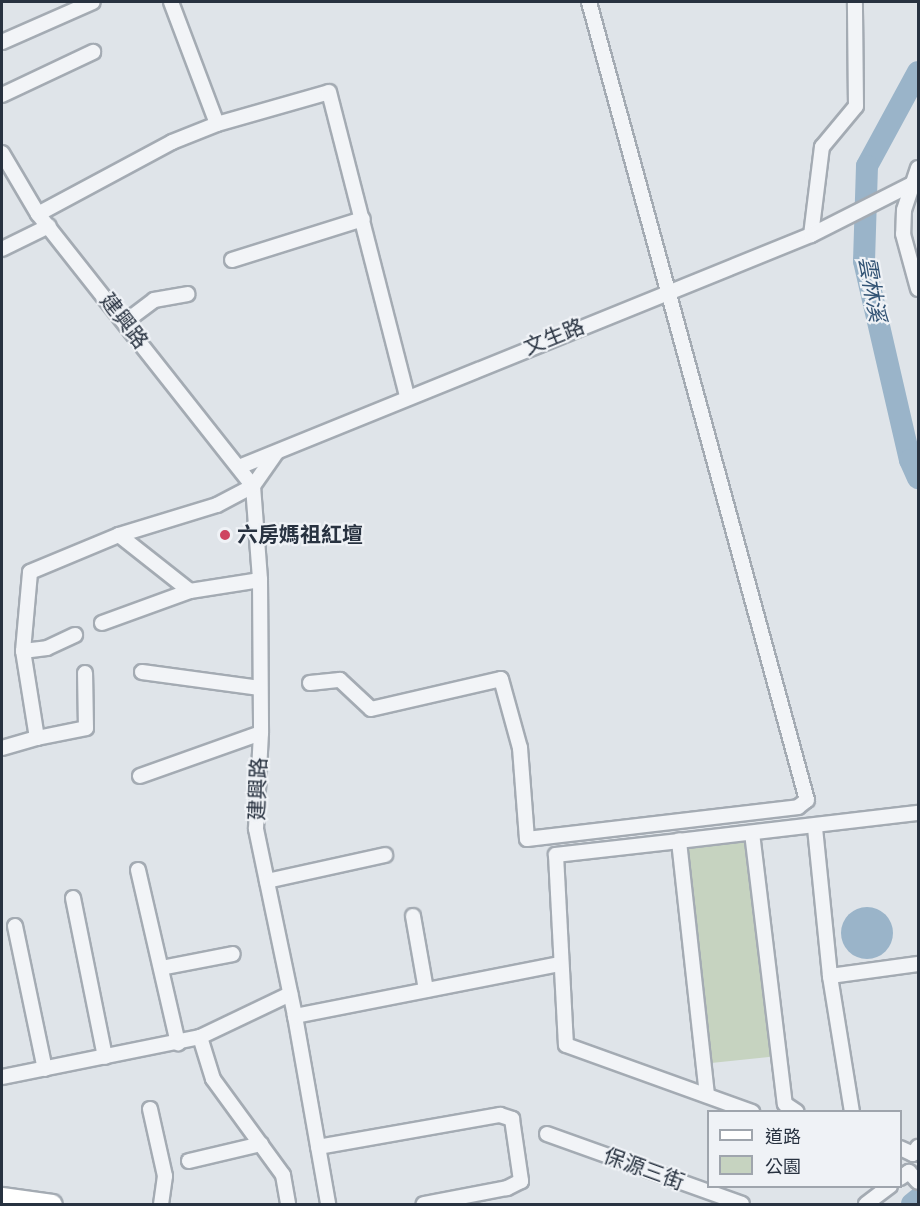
<!DOCTYPE html>
<meta charset="utf-8">
<style>
body{margin:0}
#map{position:relative;width:920px;height:1206px;overflow:hidden;background:#dfe4e9;font-family:"Roboto Condensed","Noto Sans TC",sans-serif}
div>[style]{position:absolute}
.green>*{inset:0;background:#c6d3c0;transform-origin:0 0}
.water>*{inset:0;background:#9ab4c9}
.round{border-radius:50%}
.river>*{height:22px;margin:-11px;padding:0 11px;transform-origin:11px;border-radius:11px;background:#9ab4c9}
.roads{filter:drop-shadow(2px 0 #a4abb3) drop-shadow(-2px 0 #a4abb3) drop-shadow(0 2px #a4abb3) drop-shadow(0 -2px #a4abb3)}
.minor>*{height:14px;margin:-7px;padding:0 7px;transform-origin:7px;border-radius:7px;background:#f2f4f7}
.major>*{height:18px;margin:-9px;padding:0 9px;transform-origin:9px;border-radius:9px;background:#fff}
.dots>*{width:16px;height:16px;translate:-50% -50%;box-sizing:border-box;border:3px solid #eff2f6;border-radius:50%}
span{translate:-50% -50%;white-space:nowrap;text-align:center;line-height:1.15;-webkit-text-stroke:4.5px #eff2f6;paint-order:stroke}
.street-label{font-size:21px;color:#283240}
.poi-label{font-size:21px;color:#283240;font-weight:700}
.left{translate:0 -50%;text-align:left}
.water-label{font-size:22px;color:#325374;font-style:italic}
.frame{position:absolute;inset:0;border:3px solid #283240;pointer-events:none}
.legend{position:absolute;left:707px;top:1110px;width:195px;height:78px;box-sizing:border-box;background:#eff2f6;border:2px solid #9fa5ad;margin:0;padding:8px 10px;list-style:none;font-size:18px;color:#283240}
.legend li{display:flex;align-items:center;gap:12px;height:30px}
.legend b{width:30px;border:2px solid #9fa5ad}
</style>
<div id="map">
<div class="green">
<div style="left:748px;top:838px;width:220px;height:65px;rotate:84deg"></div>
</div>
<div class="water">
<div class="round" style="left:841px;top:907px;width:52px;height:52px"></div>
</div>
<div class="river">
<div style="left:918px;top:72px;width:107px;rotate:118.5deg"></div>
<div style="left:867px;top:166px;width:95px;rotate:91.8deg"></div>
<div style="left:864px;top:261px;width:204px;rotate:77deg"></div>
<div style="left:910px;top:460px;width:20px;rotate:66deg"></div>
<div style="left:912px;top:1204px;width:8px;rotate:-40deg"></div>
</div>
<div class="roads">
<div class="minor">
<div style="left:171px;top:2px;width:130px;rotate:69.3deg"></div>
<div style="left:217px;top:124px;width:116px;rotate:-15.9deg"></div>
<div style="left:329px;top:92px;width:314px;rotate:75.6deg"></div>
<div style="left:2px;top:42px;width:99px;rotate:-23.7deg"></div>
<div style="left:2px;top:95px;width:101px;rotate:-25.3deg"></div>
<div style="left:2px;top:153px;width:71px;rotate:59.5deg"></div>
<div style="left:38px;top:214px;width:347px;rotate:51.7deg"></div>
<div style="left:918px;top:168px;width:44px;rotate:108.4deg"></div>
<div style="left:904px;top:210px;width:24px;rotate:92deg"></div>
<div style="left:903px;top:234px;width:57px;rotate:74.7deg"></div>
<div style="left:38px;top:214px;width:152px;rotate:-28.2deg"></div>
<div style="left:172px;top:142px;width:48px;rotate:-21.8deg"></div>
<div style="left:811px;top:235px;width:89px;rotate:-82.9deg"></div>
<div style="left:822px;top:147px;width:53px;rotate:-50.3deg"></div>
<div style="left:856px;top:106px;width:104px;rotate:-90.6deg"></div>
<div style="left:2px;top:249px;width:52px;rotate:-26.1deg"></div>
<div style="left:232px;top:260px;width:137px;rotate:-17.4deg"></div>
<div style="left:125px;top:322px;width:36px;rotate:-37deg"></div>
<div style="left:154px;top:300px;width:34px;rotate:-10deg"></div>
<div style="left:239px;top:467px;width:617px;rotate:-22.08deg"></div>
<div style="left:811px;top:235px;width:120px;rotate:-26.8deg"></div>
<div style="left:253px;top:486px;width:94px;rotate:85.7deg"></div>
<div style="left:260px;top:580px;width:153px;rotate:89.6deg"></div>
<div style="left:261px;top:733px;width:96px;rotate:93deg"></div>
<div style="left:256px;top:829px;width:191px;rotate:78.2deg"></div>
<div style="left:295px;top:1016px;width:191px;rotate:80deg"></div>
<div style="left:119px;top:535px;width:90px;rotate:38.3deg"></div>
<div style="left:190px;top:591px;width:71px;rotate:-8.9deg"></div>
<div style="left:102px;top:623px;width:94px;rotate:-20deg"></div>
<div style="left:23px;top:651px;width:24px;rotate:-7deg"></div>
<div style="left:47px;top:648px;width:31px;rotate:-25deg"></div>
<div style="left:142px;top:672px;width:119px;rotate:7.7deg"></div>
<div style="left:310px;top:683px;width:30px;rotate:-6deg"></div>
<div style="left:340px;top:680px;width:42px;rotate:43.1deg"></div>
<div style="left:371px;top:709px;width:133px;rotate:-13deg"></div>
<div style="left:501px;top:679px;width:72px;rotate:74.6deg"></div>
<div style="left:520px;top:748px;width:91px;rotate:85.6deg"></div>
<div style="left:527px;top:839px;width:273px;rotate:-6.7deg"></div>
<div style="left:798px;top:807px;width:11px;rotate:-38deg"></div>
<div style="left:807px;top:800px;width:827px;rotate:-105.28deg"></div>
<div style="left:37px;top:738px;width:50px;rotate:-11.5deg"></div>
<div style="left:86px;top:728px;width:55px;rotate:-91deg"></div>
<div style="left:2px;top:748px;width:36px;rotate:-16deg"></div>
<div style="left:37px;top:738px;width:88px;rotate:-99.1deg"></div>
<div style="left:23px;top:651px;width:79px;rotate:-84.9deg"></div>
<div style="left:30px;top:572px;width:96px;rotate:-22.6deg"></div>
<div style="left:119px;top:535px;width:102px;rotate:-17deg"></div>
<div style="left:217px;top:505px;width:41px;rotate:-27.8deg"></div>
<div style="left:253px;top:486px;width:40px;rotate:-55.1deg"></div>
<div style="left:140px;top:776px;width:128px;rotate:-19.6deg"></div>
<div style="left:815px;top:828px;width:149px;rotate:84.2deg"></div>
<div style="left:752px;top:833px;width:273px;rotate:83.1deg"></div>
<div style="left:785px;top:1104px;width:14px;rotate:34deg"></div>
<div style="left:679px;top:841px;width:241px;rotate:-6.7deg"></div>
<div style="left:138px;top:870px;width:178px;rotate:77deg"></div>
<div style="left:267px;top:881px;width:121px;rotate:-12.4deg"></div>
<div style="left:73px;top:898px;width:162px;rotate:78.6deg"></div>
<div style="left:413px;top:916px;width:75px;rotate:80deg"></div>
<div style="left:15px;top:926px;width:146px;rotate:78.2deg"></div>
<div style="left:161px;top:968px;width:73px;rotate:-11deg"></div>
<div style="left:295px;top:1016px;width:271px;rotate:-11.1deg"></div>
<div style="left:200px;top:1037px;width:44px;rotate:72.8deg"></div>
<div style="left:213px;top:1079px;width:119px;rotate:53.9deg"></div>
<div style="left:283px;top:1175px;width:29px;rotate:80deg"></div>
<div style="left:2px;top:1077px;width:202px;rotate:-11.4deg"></div>
<div style="left:200px;top:1037px;width:100px;rotate:-25.5deg"></div>
<div style="left:707px;top:1095px;width:256px;rotate:-96.3deg"></div>
<div style="left:679px;top:841px;width:124px;rotate:173.5deg"></div>
<div style="left:556px;top:855px;width:190px;rotate:87deg"></div>
<div style="left:566px;top:1045px;width:198px;rotate:19.8deg"></div>
<div style="left:150px;top:1109px;width:69px;rotate:77.4deg"></div>
<div style="left:165px;top:1176px;width:28px;rotate:98deg"></div>
<div style="left:852px;top:1112px;width:138px;rotate:-99.2deg"></div>
<div style="left:830px;top:976px;width:89px;rotate:-7.8deg"></div>
<div style="left:547px;top:1134px;width:207px;rotate:19.7deg"></div>
<div style="left:318px;top:1147px;width:185px;rotate:-10deg"></div>
<div style="left:500px;top:1115px;width:13px;rotate:18deg"></div>
<div style="left:512px;top:1119px;width:63px;rotate:81.7deg"></div>
<div style="left:521px;top:1181px;width:16px;rotate:153deg"></div>
<div style="left:507px;top:1188px;width:85px;rotate:169.1deg"></div>
<div style="left:900px;top:1148px;width:14px;rotate:25deg"></div>
<div style="left:913px;top:1154px;width:9px;rotate:-54deg"></div>
<div style="left:189px;top:1161px;width:74px;rotate:-13.3deg"></div>
<div style="left:900px;top:1178px;width:11px;rotate:-34deg"></div>
<div style="left:909px;top:1172px;width:13px;rotate:48deg"></div>
<div style="left:866px;top:1204px;width:30px;rotate:-37deg"></div>
</div>
<div class="major">
<div style="left:2px;top:1197px;width:51px;rotate:7.8deg"></div>
</div>
</div>
<div class="dots">
<div style="left:225px;top:535px;background:#ce4461"></div>
</div>
<div class="street-label">
<span style="left:124px;top:321px;rotate:52deg">建興路</span>
<span style="left:554px;top:337px;rotate:-22deg">文生路</span>
<span style="left:258px;top:789px;rotate:-88deg">建興路</span>
<span style="left:644px;top:1169px;rotate:20deg">保源三街</span>
</div>
<div class="poi-label">
<span class="left" style="left:237px;top:535px">六房媽祖紅壇</span>
</div>
<div class="water-label">
<span style="left:872px;top:289px;rotate:80deg">雲林溪</span>
</div>
<div class="frame"></div>
<ul class="legend">
<li><b style="height:8px;background:#fff"></b>道路</li>
<li><b style="height:16px;background:#c6d3c0"></b>公園</li>
</ul>
</div>
